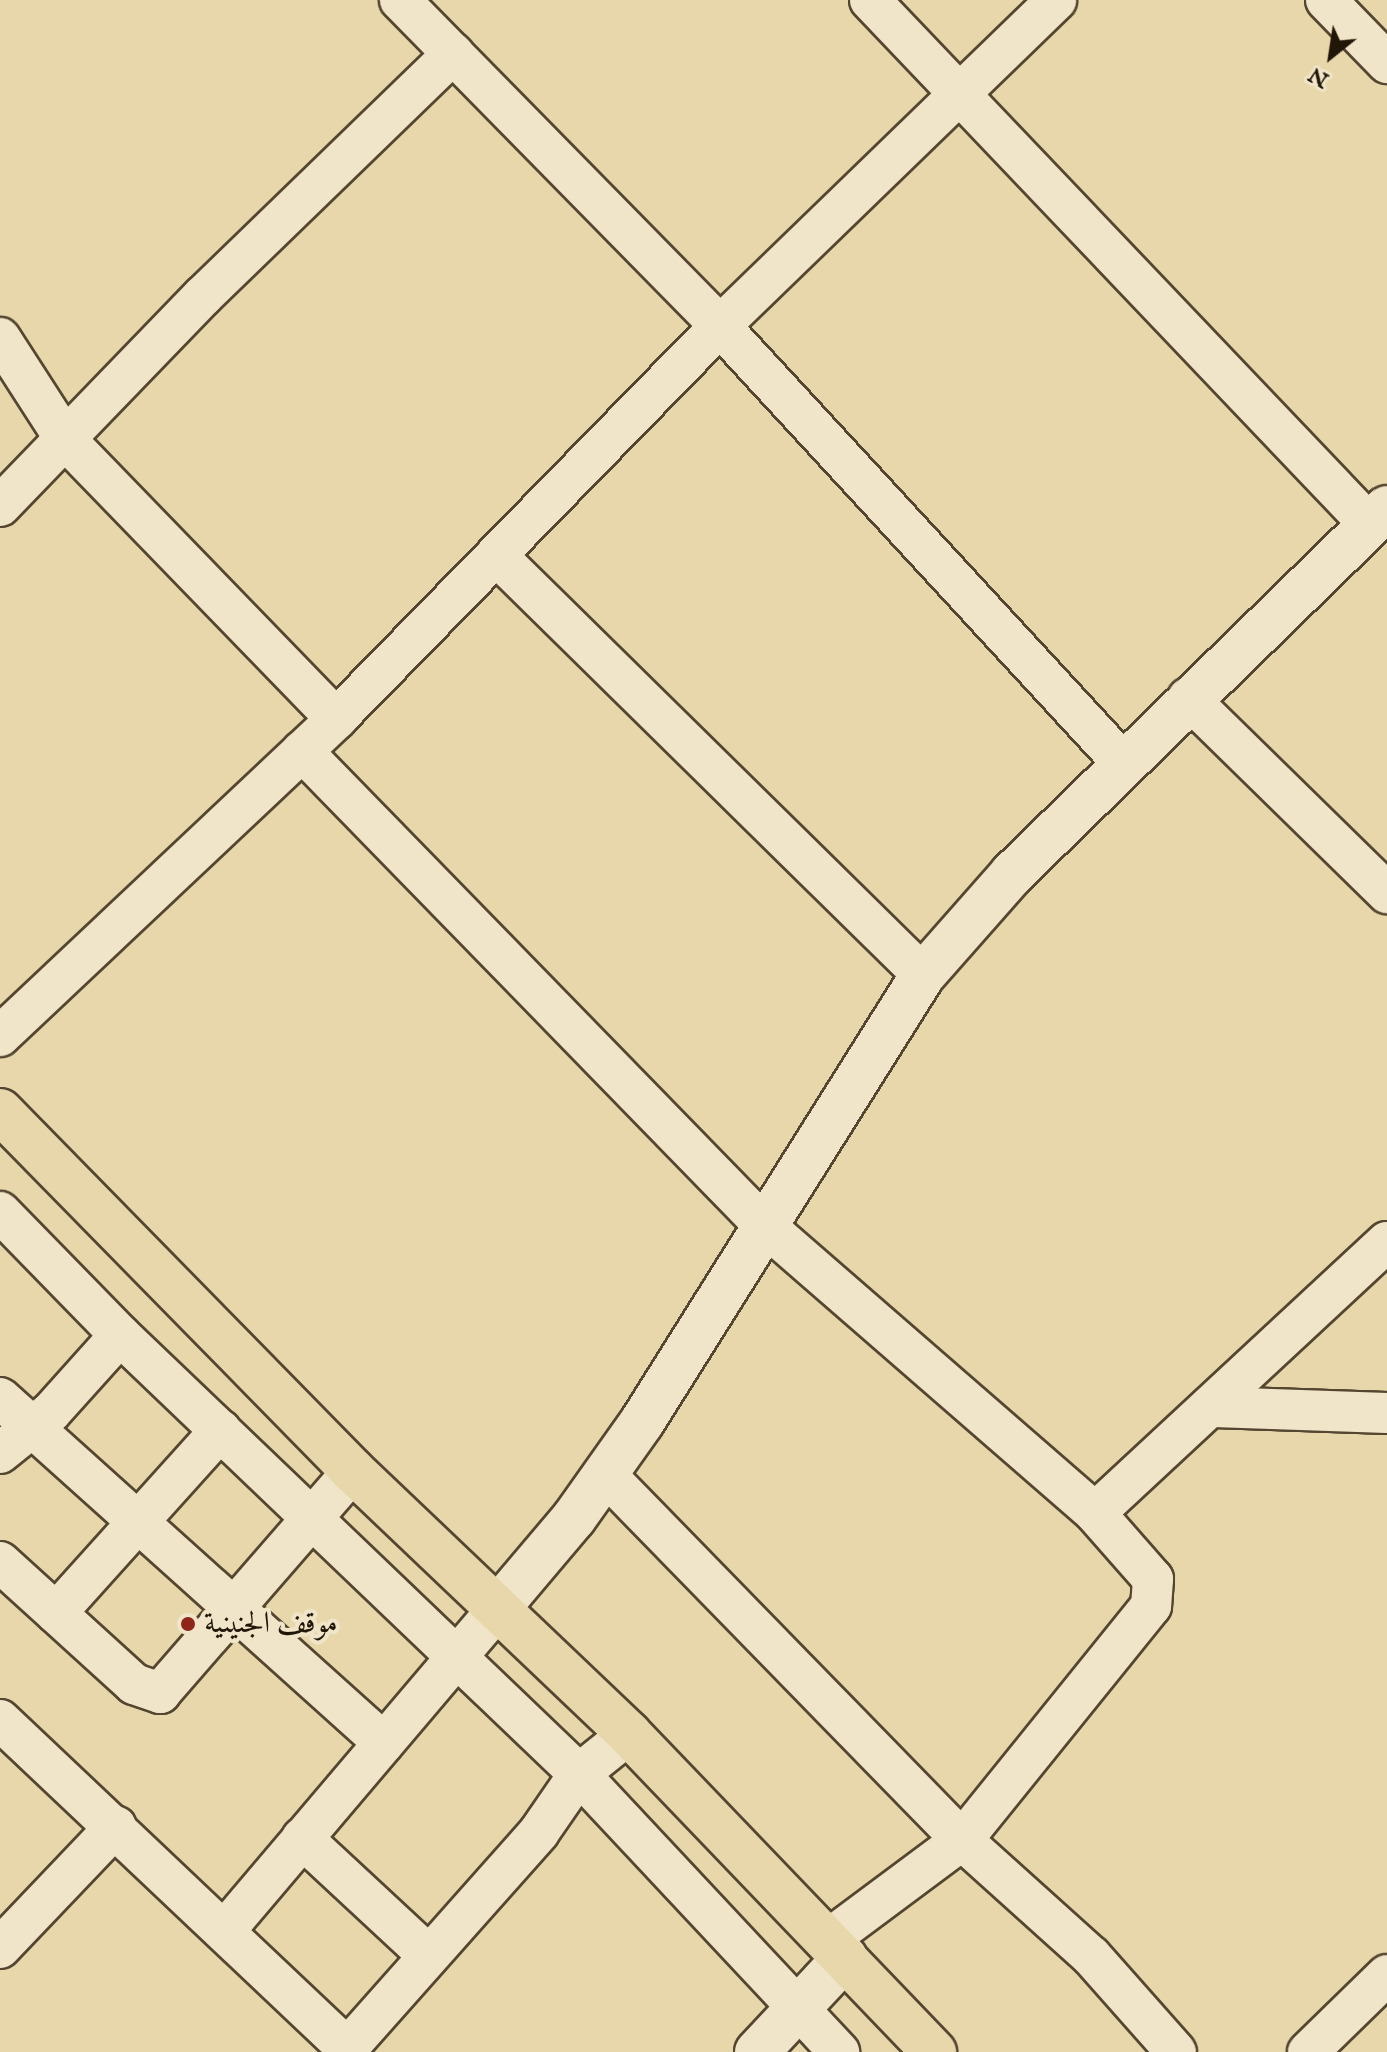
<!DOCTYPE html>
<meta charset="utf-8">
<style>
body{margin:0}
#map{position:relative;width:1387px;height:2052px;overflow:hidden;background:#e8d7aa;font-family:"IM FELL English",Amiri,serif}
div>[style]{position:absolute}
.roads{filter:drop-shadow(2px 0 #544630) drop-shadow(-2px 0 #544630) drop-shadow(0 2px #544630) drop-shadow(0 -2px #544630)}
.minor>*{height:40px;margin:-20px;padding:0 20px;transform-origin:20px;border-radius:20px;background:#f0e5c8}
.tertiary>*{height:44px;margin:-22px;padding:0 22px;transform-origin:22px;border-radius:22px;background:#f0e5c8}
.trunk>*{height:44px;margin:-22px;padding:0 22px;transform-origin:22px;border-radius:22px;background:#e8d7aa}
.dots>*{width:22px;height:22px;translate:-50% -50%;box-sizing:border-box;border:4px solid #f0e5c8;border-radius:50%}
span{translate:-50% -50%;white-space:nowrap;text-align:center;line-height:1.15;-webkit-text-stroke:8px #f0e5c8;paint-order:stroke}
.poi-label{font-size:30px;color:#221608}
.left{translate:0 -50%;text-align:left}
.north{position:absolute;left:1291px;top:16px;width:80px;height:80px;-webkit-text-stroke:6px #f0e5c8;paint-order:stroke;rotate:210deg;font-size:22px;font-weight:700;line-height:32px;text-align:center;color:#221608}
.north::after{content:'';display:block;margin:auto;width:28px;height:36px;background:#221608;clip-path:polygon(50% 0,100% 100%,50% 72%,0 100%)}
</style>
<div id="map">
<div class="roads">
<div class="minor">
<div style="left:400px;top:0;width:457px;rotate:45.5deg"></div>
<div style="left:720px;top:326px;width:594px;rotate:47.32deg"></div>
<div style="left:870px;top:0;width:724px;rotate:46.4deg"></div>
<div style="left:1326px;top:0;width:88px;rotate:45.9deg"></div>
<div style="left:0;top:338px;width:120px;rotate:57.2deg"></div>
<div style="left:65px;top:439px;width:390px;rotate:45.9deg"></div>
<div style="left:0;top:506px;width:293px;rotate:-46deg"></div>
<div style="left:204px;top:295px;width:347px;rotate:-44.1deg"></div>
<div style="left:496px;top:555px;width:599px;rotate:44.53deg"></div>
<div style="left:1188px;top:698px;width:279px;rotate:44.4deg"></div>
<div style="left:302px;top:751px;width:660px;rotate:45.74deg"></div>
<div style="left:763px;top:1224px;width:440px;rotate:41deg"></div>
<div style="left:1095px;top:1513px;width:88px;rotate:48.7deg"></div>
<div style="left:1153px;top:1579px;width:27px;rotate:94deg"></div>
<div style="left:1151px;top:1606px;width:301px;rotate:128.9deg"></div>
<div style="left:962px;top:1840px;width:173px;rotate:42deg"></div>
<div style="left:1091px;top:1956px;width:128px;rotate:48.5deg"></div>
<div style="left:0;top:1036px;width:462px;rotate:-43.3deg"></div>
<div style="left:336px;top:719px;width:549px;rotate:-45.66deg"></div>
<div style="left:720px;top:326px;width:468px;rotate:-44.1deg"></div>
<div style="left:0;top:1212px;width:172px;rotate:45.7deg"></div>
<div style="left:120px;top:1335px;width:635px;rotate:43.72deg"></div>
<div style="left:579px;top:1774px;width:381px;rotate:46.9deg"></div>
<div style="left:0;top:1398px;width:516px;rotate:41.94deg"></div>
<div style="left:1214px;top:1407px;width:173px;rotate:2deg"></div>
<div style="left:0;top:1453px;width:65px;rotate:-38.8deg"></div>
<div style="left:51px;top:1412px;width:103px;rotate:-48.1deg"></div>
<div style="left:606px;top:1475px;width:510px;rotate:45.72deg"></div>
<div style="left:962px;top:1840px;width:167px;rotate:143.3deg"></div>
<div style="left:1095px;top:1513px;width:398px;rotate:-42.9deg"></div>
<div style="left:0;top:1562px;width:181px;rotate:42.3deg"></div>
<div style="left:134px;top:1684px;width:28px;rotate:19deg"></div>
<div style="left:160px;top:1693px;width:294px;rotate:-49deg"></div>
<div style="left:56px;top:1613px;width:246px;rotate:-48deg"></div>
<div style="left:0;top:1720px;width:483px;rotate:43.4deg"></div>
<div style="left:302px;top:1838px;width:173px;rotate:42.9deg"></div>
<div style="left:226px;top:1929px;width:419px;rotate:-49.7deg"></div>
<div style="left:0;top:1948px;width:168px;rotate:-46.4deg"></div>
<div style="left:344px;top:2052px;width:294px;rotate:-48.4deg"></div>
<div style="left:539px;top:1832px;width:70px;rotate:-55.4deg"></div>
<div style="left:579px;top:1774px;width:64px;rotate:-38.7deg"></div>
<div style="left:1308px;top:2052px;width:110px;rotate:-44.3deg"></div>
</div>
<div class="tertiary">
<div style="left:497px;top:1609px;width:119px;rotate:-49.8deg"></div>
<div style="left:574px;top:1518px;width:118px;rotate:-54.7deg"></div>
<div style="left:642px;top:1422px;width:528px;rotate:-57.85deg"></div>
<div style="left:923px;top:975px;width:135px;rotate:-48.6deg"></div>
<div style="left:1012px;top:874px;width:524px;rotate:-44.3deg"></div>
<div style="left:757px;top:2052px;width:129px;rotate:-46.9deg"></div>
</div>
<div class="trunk">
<div style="left:0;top:1111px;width:504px;rotate:45.56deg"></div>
<div style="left:353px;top:1471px;width:381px;rotate:43.6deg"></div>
<div style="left:629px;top:1734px;width:441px;rotate:46.2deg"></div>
</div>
</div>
<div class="dots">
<div style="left:188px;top:1624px;background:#8f2418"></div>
</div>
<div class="poi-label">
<span class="left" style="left:204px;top:1624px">موقف الجنينية</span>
</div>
<div class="north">N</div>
</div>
